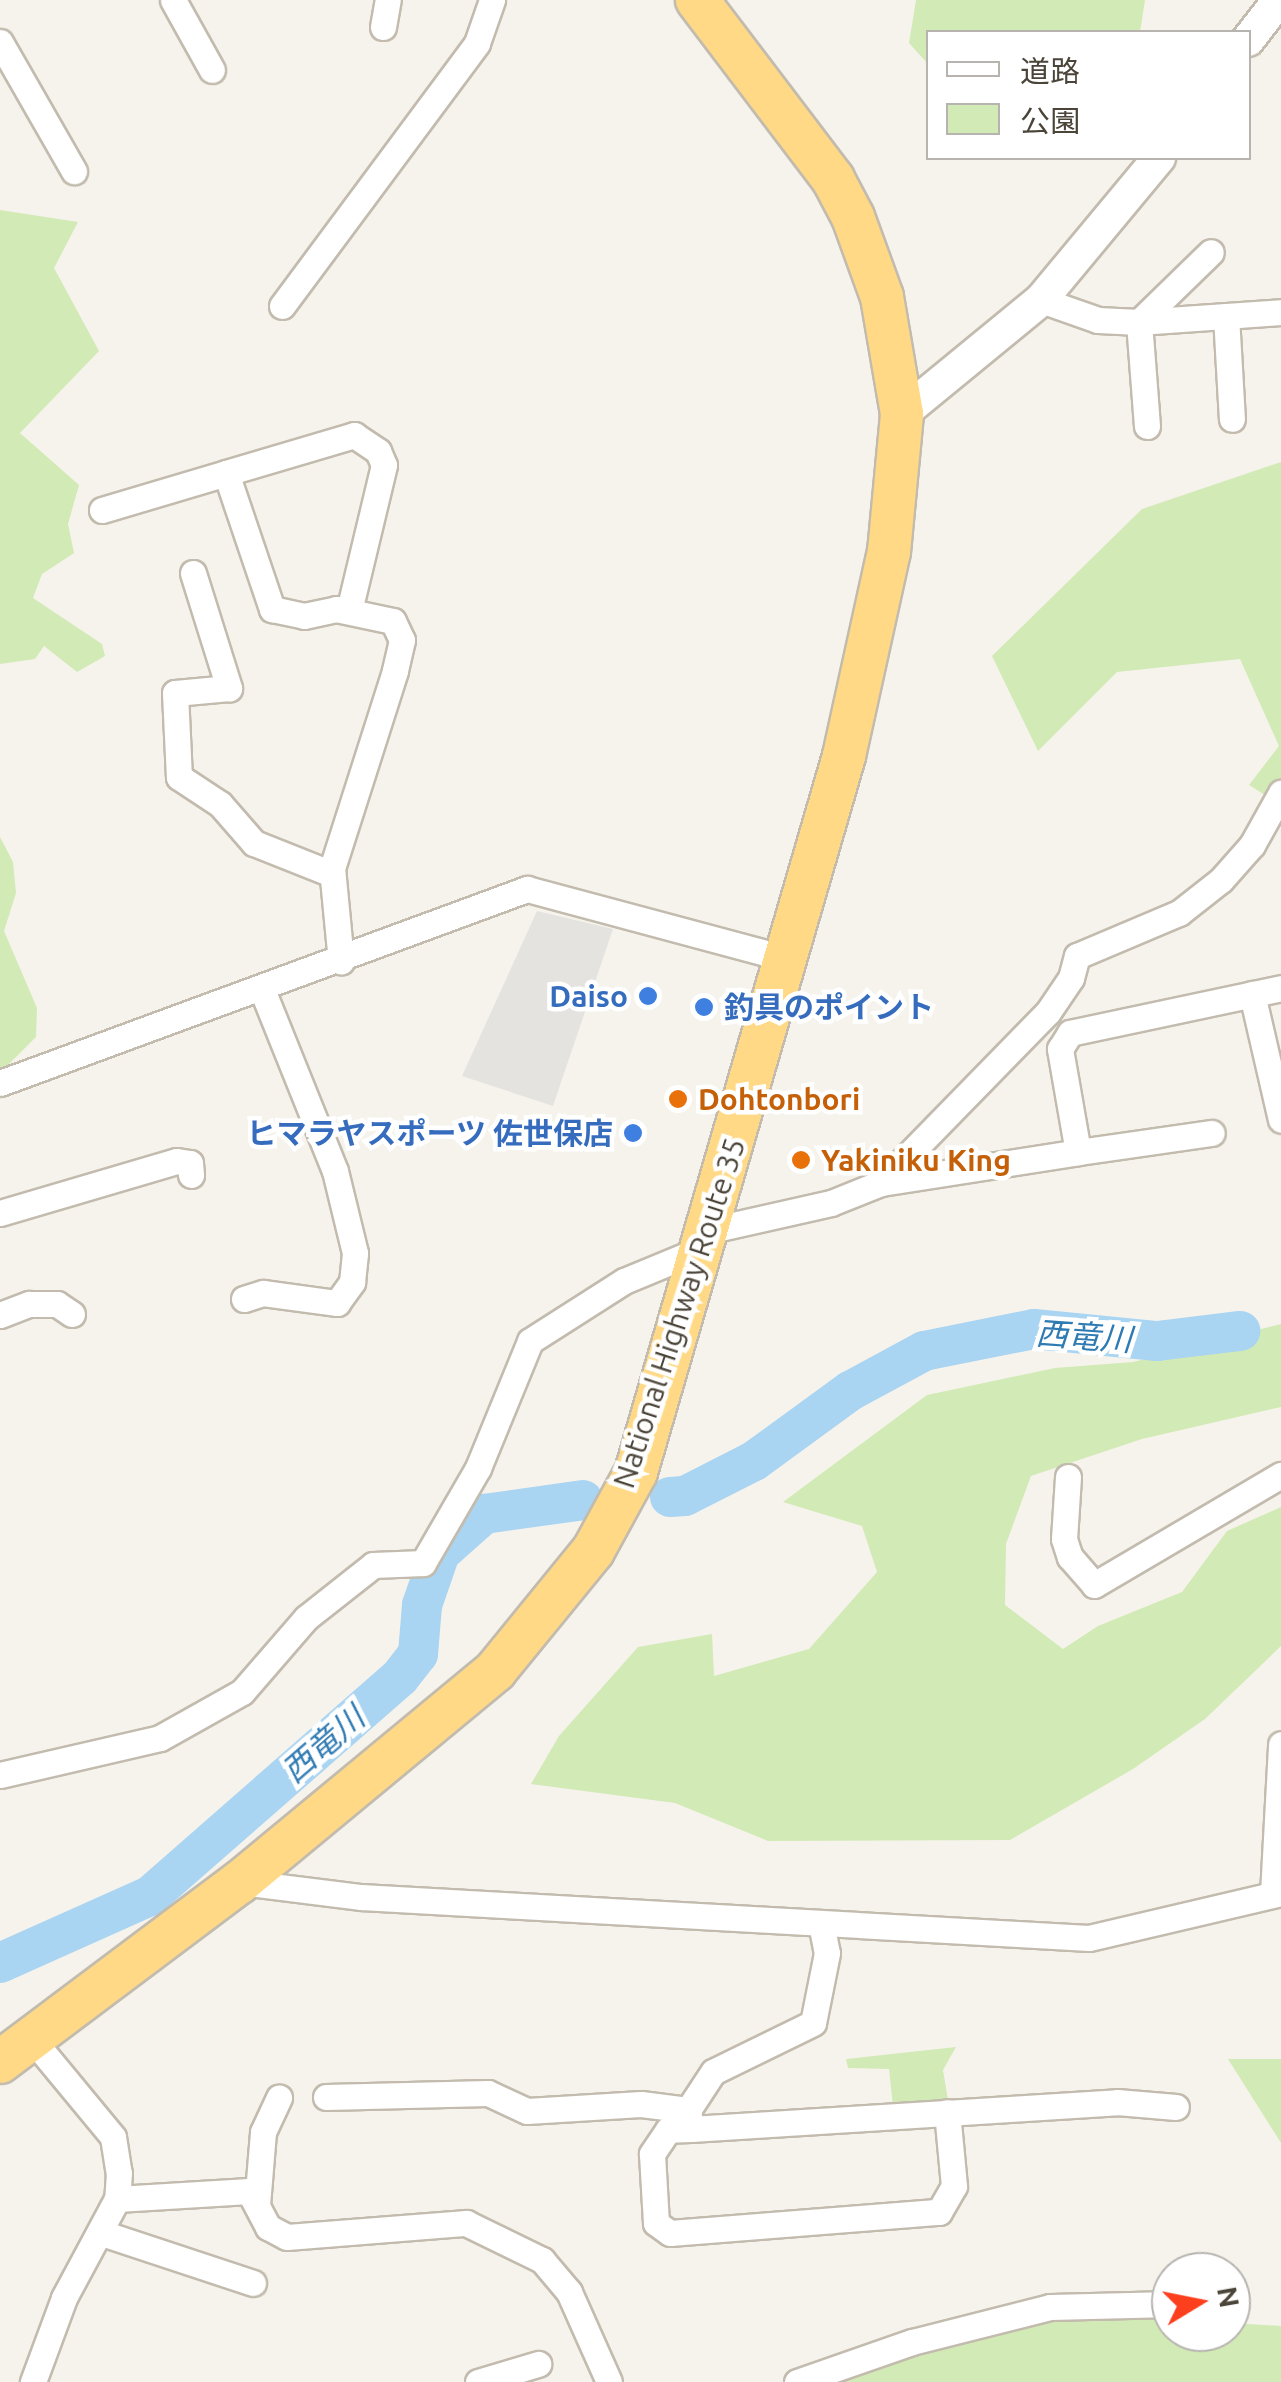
<!DOCTYPE html>
<meta charset="utf-8">
<style>
body{margin:0}
#map{position:relative;width:1281px;height:2382px;overflow:hidden;background:#f6f3ec;font-family:Ubuntu,"Noto Sans JP",sans-serif}
div>[style]{position:absolute}
.green>*{inset:0;background:#d2eab5}
.parking>*{inset:0;background:#e5e3e0}
.river>*{height:40px;margin:-20px;padding:0 20px;transform-origin:20px;border-radius:20px;background:#a9d4f2}
.roads{filter:drop-shadow(2px 0 #c2bbae) drop-shadow(-2px 0 #c2bbae) drop-shadow(0 2px #c2bbae) drop-shadow(0 -2px #c2bbae)}
.minor>*{height:25px;margin:-12.5px;padding:0 12.5px;transform-origin:12.5px;border-radius:12.5px;background:#fff}
.tertiary>*{height:32px;margin:-16px;padding:0 16px;transform-origin:16px;border-radius:16px;background:#fff}
.trunk>*{height:42px;margin:-21px;padding:0 21px;transform-origin:21px;border-radius:21px;background:#ffd985}
.dots>*{width:28px;height:28px;translate:-50% -50%;box-sizing:border-box;border:5px solid #fff;border-radius:50%}
span{translate:-50% -50%;white-space:nowrap;text-align:center;line-height:1.15;-webkit-text-stroke:9px #fff;paint-order:stroke}
.shop-label{font-size:30px;color:#366cbe;font-weight:700}
.right{translate:-100% -50%;text-align:right}
.left{translate:0 -50%;text-align:left}
.food-label{font-size:30px;color:#c56008;font-weight:700}
.street-label{font-size:30px;color:#4b4439}
.water-label{font-size:32px;color:#2e7ab2;font-style:italic}
.legend{position:absolute;left:926px;top:30px;width:325px;height:130px;box-sizing:border-box;background:#fff;border:2px solid #b7b4b0;margin:0;padding:12px 18px;list-style:none;font-size:30px;color:#4b4439}
.legend li{display:flex;align-items:center;gap:20px;height:50px}
.legend b{width:50px;border:2px solid #b7b4b0}
.north{position:absolute;left:1151px;top:2252px;width:100px;height:100px;box-sizing:border-box;background:#fff;border:2px solid #b7b4b0;border-radius:50%;rotate:80deg;font-size:28px;font-weight:700;line-height:40px;text-align:center;color:#4b4439}
.north::after{content:'';display:block;margin:auto;width:35px;height:45px;background:#fc3f1d;clip-path:polygon(50% 0,100% 100%,50% 72%,0 100%)}
</style>
<div id="map">
<div class="green">
<div style="clip-path:polygon(916px 0,1145px 0,1140px 32px,928px 32px,928px 64px,909px 43px)"></div>
<div style="clip-path:polygon(0 210px,78px 222px,54px 268px,99px 351px,20px 433px,79px 485px,68px 524px,74px 553px,42px 574px,33px 598px,102px 644px,105px 656px,77px 672px,44px 646px,35px 659px,0 664px)"></div>
<div style="clip-path:polygon(1281px 462px,1281px 805px,1249px 785px,1279px 746px,1240px 659px,1117px 672px,1038px 751px,992px 656px,1142px 509px)"></div>
<div style="clip-path:polygon(0 837px,13px 862px,16px 893px,4px 931px,37px 1008px,36px 1037px,0 1073px)"></div>
<div style="clip-path:polygon(1281px 1324px,1281px 1407px,1142px 1439px,1031px 1476px,1006px 1544px,1005px 1605px,1063px 1649px,1098px 1626px,1182px 1592px,1227px 1531px,1281px 1507px,1281px 1646px,1205px 1719px,1133px 1769px,1010px 1840px,768px 1841px,675px 1803px,531px 1784px,559px 1736px,638px 1647px,712px 1634px,714px 1676px,809px 1649px,877px 1572px,862px 1526px,783px 1502px,927px 1395px,1055px 1368px,1133px 1362px)"></div>
<div style="clip-path:polygon(956px 2047px,943px 2070px,948px 2100px,893px 2106px,889px 2069px,848px 2068px,846px 2059px)"></div>
<div style="clip-path:polygon(1228px 2059px,1281px 2059px,1281px 2143px)"></div>
<div style="clip-path:polygon(1017px 2309px,1171px 2319px,1171px 2332px,1231px 2332px,1231px 2323px,1281px 2326px,1281px 2382px,813px 2382px,967px 2343px)"></div>
</div>
<div class="parking">
<div style="clip-path:polygon(537px 911px,613px 929px,553px 1106px,462px 1076px)"></div>
</div>
<div class="river">
<div style="left:670px;top:1497px;width:15px;rotate:-4deg"></div>
<div style="left:685px;top:1496px;width:77px;rotate:-26.9deg"></div>
<div style="left:754px;top:1461px;width:119px;rotate:-36.1deg"></div>
<div style="left:850px;top:1391px;width:84px;rotate:-28.4deg"></div>
<div style="left:924px;top:1351px;width:112px;rotate:-11.3deg"></div>
<div style="left:1034px;top:1329px;width:124px;rotate:5.6deg"></div>
<div style="left:1157px;top:1341px;width:84px;rotate:-6.9deg"></div>
<div style="left:0;top:1963px;width:164px;rotate:-24.1deg"></div>
<div style="left:150px;top:1896px;width:332px;rotate:-41.2deg"></div>
<div style="left:400px;top:1677px;width:29px;rotate:-52deg"></div>
<div style="left:418px;top:1654px;width:49px;rotate:-85.3deg"></div>
<div style="left:422px;top:1605px;width:55px;rotate:-70.9deg"></div>
<div style="left:440px;top:1553px;width:59px;rotate:-41.6deg"></div>
<div style="left:484px;top:1514px;width:100px;rotate:-8deg"></div>
</div>
<div class="roads">
<div class="minor">
<div style="left:173px;top:0;width:80px;rotate:60.9deg"></div>
<div style="left:383px;top:27px;width:27px;rotate:-80deg"></div>
<div style="left:0;top:42px;width:149px;rotate:60.2deg"></div>
<div style="left:1041px;top:300px;width:60px;rotate:19.3deg"></div>
<div style="left:1098px;top:320px;width:41px;rotate:2.8deg"></div>
<div style="left:1139px;top:322px;width:142px;rotate:-4deg"></div>
<div style="left:282px;top:306px;width:327px;rotate:-53.4deg"></div>
<div style="left:477px;top:43px;width:46px;rotate:-70.8deg"></div>
<div style="left:1226px;top:316px;width:103px;rotate:86.7deg"></div>
<div style="left:1147px;top:426px;width:104px;rotate:-94.4deg"></div>
<div style="left:1139px;top:322px;width:100px;rotate:-44.2deg"></div>
<div style="left:226px;top:473px;width:134px;rotate:-16.5deg"></div>
<div style="left:354px;top:435px;width:29px;rotate:34deg"></div>
<div style="left:378px;top:451px;width:15px;rotate:67deg"></div>
<div style="left:384px;top:465px;width:150px;rotate:103.5deg"></div>
<div style="left:102px;top:510px;width:129px;rotate:-16.6deg"></div>
<div style="left:226px;top:473px;width:144px;rotate:71.3deg"></div>
<div style="left:272px;top:609px;width:33px;rotate:12deg"></div>
<div style="left:304px;top:616px;width:33px;rotate:-12deg"></div>
<div style="left:336px;top:609px;width:58px;rotate:11.9deg"></div>
<div style="left:393px;top:621px;width:21px;rotate:65deg"></div>
<div style="left:402px;top:640px;width:32px;rotate:103deg"></div>
<div style="left:395px;top:671px;width:207px;rotate:107.7deg"></div>
<div style="left:332px;top:868px;width:94px;rotate:84.5deg"></div>
<div style="left:193px;top:573px;width:121px;rotate:72.6deg"></div>
<div style="left:229px;top:688px;width:54px;rotate:174.7deg"></div>
<div style="left:175px;top:693px;width:84px;rotate:87.3deg"></div>
<div style="left:179px;top:777px;width:49px;rotate:33.4deg"></div>
<div style="left:220px;top:804px;width:52px;rotate:48.9deg"></div>
<div style="left:254px;top:843px;width:84px;rotate:21.7deg"></div>
<div style="left:1252px;top:994px;width:129px;rotate:77deg"></div>
<div style="left:0;top:1083px;width:562px;rotate:-20.21deg"></div>
<div style="left:527px;top:889px;width:267px;rotate:15deg"></div>
<div style="left:1078px;top:1152px;width:135px;rotate:-8.1deg"></div>
<div style="left:881px;top:1183px;width:239px;rotate:-45.7deg"></div>
<div style="left:1048px;top:1012px;width:41px;rotate:-55.9deg"></div>
<div style="left:1071px;top:978px;width:23px;rotate:-75deg"></div>
<div style="left:1077px;top:956px;width:111px;rotate:-22.9deg"></div>
<div style="left:1179px;top:913px;width:53px;rotate:-38.2deg"></div>
<div style="left:1221px;top:880px;width:47px;rotate:-48.5deg"></div>
<div style="left:1252px;top:845px;width:60px;rotate:-60.9deg"></div>
<div style="left:0;top:1213px;width:184px;rotate:-16.4deg"></div>
<div style="left:177px;top:1161px;width:13px;rotate:9deg"></div>
<div style="left:190px;top:1163px;width:12px;rotate:85deg"></div>
<div style="left:711px;top:1230px;width:123px;rotate:-12.7deg"></div>
<div style="left:831px;top:1203px;width:54px;rotate:-21.8deg"></div>
<div style="left:881px;top:1183px;width:199px;rotate:-8.9deg"></div>
<div style="left:1078px;top:1152px;width:105px;rotate:-99.9deg"></div>
<div style="left:1060px;top:1049px;width:19px;rotate:-58deg"></div>
<div style="left:1070px;top:1033px;width:216px;rotate:-12deg"></div>
<div style="left:244px;top:1299px;width:20px;rotate:-18deg"></div>
<div style="left:263px;top:1293px;width:75px;rotate:7.7deg"></div>
<div style="left:337px;top:1303px;width:26px;rotate:-54deg"></div>
<div style="left:352px;top:1282px;width:29px;rotate:-84deg"></div>
<div style="left:355px;top:1253px;width:84px;rotate:-103.7deg"></div>
<div style="left:335px;top:1171px;width:196px;rotate:-111.9deg"></div>
<div style="left:0;top:1315px;width:31px;rotate:-21deg"></div>
<div style="left:29px;top:1304px;width:28px"></div>
<div style="left:57px;top:1304px;width:18px;rotate:34deg"></div>
<div style="left:1068px;top:1477px;width:62px;rotate:93.7deg"></div>
<div style="left:1064px;top:1539px;width:19px;rotate:72deg"></div>
<div style="left:1070px;top:1557px;width:37px;rotate:49deg"></div>
<div style="left:1094px;top:1585px;width:217px;rotate:-30.5deg"></div>
<div style="left:0;top:1775px;width:164px;rotate:-13deg"></div>
<div style="left:160px;top:1738px;width:94px;rotate:-29.3deg"></div>
<div style="left:242px;top:1692px;width:98px;rotate:-49.1deg"></div>
<div style="left:306px;top:1618px;width:85px;rotate:-38.3deg"></div>
<div style="left:373px;top:1565px;width:50px;rotate:-2.3deg"></div>
<div style="left:423px;top:1563px;width:110px;rotate:-59.9deg"></div>
<div style="left:478px;top:1468px;width:137px;rotate:-67.7deg"></div>
<div style="left:530px;top:1341px;width:112px;rotate:-32.6deg"></div>
<div style="left:624px;top:1281px;width:89px;rotate:-22.5deg"></div>
<div style="left:240px;top:1882px;width:122px;rotate:7.1deg"></div>
<div style="left:361px;top:1897px;width:729px;rotate:3.22deg"></div>
<div style="left:1089px;top:1938px;width:197px;rotate:-13.2deg"></div>
<div style="left:1273px;top:1894px;width:150px;rotate:-86.9deg"></div>
<div style="left:822px;top:1928px;width:25px;rotate:79deg"></div>
<div style="left:827px;top:1953px;width:71px;rotate:101.3deg"></div>
<div style="left:813px;top:2023px;width:111px;rotate:153.9deg"></div>
<div style="left:713px;top:2072px;width:45px;rotate:123.3deg"></div>
<div style="left:688px;top:2110px;width:19px;rotate:81deg"></div>
<div style="left:691px;top:2129px;width:427px;rotate:-3.6deg"></div>
<div style="left:1117px;top:2102px;width:59px;rotate:4.8deg"></div>
<div style="left:32px;top:2039px;width:127px;rotate:50.4deg"></div>
<div style="left:113px;top:2137px;width:36px;rotate:81deg"></div>
<div style="left:119px;top:2173px;width:26px;rotate:94deg"></div>
<div style="left:117px;top:2199px;width:112px;rotate:118.2deg"></div>
<div style="left:64px;top:2298px;width:90px;rotate:110.3deg"></div>
<div style="left:326px;top:2097px;width:162px;rotate:-1.4deg"></div>
<div style="left:488px;top:2093px;width:43px;rotate:24.8deg"></div>
<div style="left:527px;top:2111px;width:114px;rotate:-3.5deg"></div>
<div style="left:641px;top:2104px;width:47px;rotate:7.3deg"></div>
<div style="left:691px;top:2129px;width:23px;rotate:178deg"></div>
<div style="left:668px;top:2130px;width:29px;rotate:124deg"></div>
<div style="left:652px;top:2154px;width:69px;rotate:86.7deg"></div>
<div style="left:656px;top:2223px;width:17px;rotate:36deg"></div>
<div style="left:670px;top:2233px;width:270px;rotate:-4.5deg"></div>
<div style="left:939px;top:2212px;width:30px;rotate:-60deg"></div>
<div style="left:954px;top:2186px;width:74px;rotate:-95.4deg"></div>
<div style="left:117px;top:2199px;width:132px;rotate:-3.5deg"></div>
<div style="left:249px;top:2191px;width:41px;rotate:62.2deg"></div>
<div style="left:268px;top:2227px;width:21px;rotate:28deg"></div>
<div style="left:287px;top:2237px;width:180px;rotate:-4.5deg"></div>
<div style="left:466px;top:2223px;width:85px;rotate:26deg"></div>
<div style="left:542px;top:2260px;width:42px;rotate:49.8deg"></div>
<div style="left:569px;top:2292px;width:98px;rotate:66deg"></div>
<div style="left:257px;top:2205px;width:73px;rotate:-85.3deg"></div>
<div style="left:263px;top:2132px;width:38px;rotate:-65deg"></div>
<div style="left:102px;top:2233px;width:159px;rotate:18.3deg"></div>
<div style="left:478px;top:2382px;width:63px;rotate:-16.7deg"></div>
<div style="left:797px;top:2382px;width:122px;rotate:-19.2deg"></div>
<div style="left:912px;top:2342px;width:142px;rotate:-14.2deg"></div>
<div style="left:1050px;top:2307px;width:121px;rotate:-1.4deg"></div>
</div>
<div class="tertiary">
<div style="left:1248px;top:40px;width:51px;rotate:-52.2deg"></div>
<div style="left:902px;top:414px;width:180px;rotate:-39.4deg"></div>
<div style="left:1041px;top:300px;width:185px;rotate:-50.3deg"></div>
</div>
<div class="trunk">
<div style="left:0;top:2062px;width:300px;rotate:-36.9deg"></div>
<div style="left:240px;top:1882px;width:331px;rotate:-39.6deg"></div>
<div style="left:495px;top:1671px;width:155px;rotate:-50.8deg"></div>
<div style="left:593px;top:1551px;width:90px;rotate:-61.4deg"></div>
<div style="left:636px;top:1472px;width:746px;rotate:-73.8deg"></div>
<div style="left:844px;top:756px;width:209px;rotate:-77.6deg"></div>
<div style="left:889px;top:552px;width:139px;rotate:-84.6deg"></div>
<div style="left:902px;top:414px;width:119px;rotate:-99.7deg"></div>
<div style="left:882px;top:297px;width:85px;rotate:-109.9deg"></div>
<div style="left:853px;top:217px;width:43px;rotate:-117.8deg"></div>
<div style="left:833px;top:179px;width:225px;rotate:-127.2deg"></div>
</div>
</div>
<div class="dots">
<div style="left:648px;top:996px;background:#3f7fe0"></div>
<div style="left:704px;top:1007px;background:#3f7fe0"></div>
<div style="left:678px;top:1099px;background:#e8710a"></div>
<div style="left:633px;top:1133px;background:#3f7fe0"></div>
<div style="left:801px;top:1160px;background:#e8710a"></div>
</div>
<div class="shop-label">
<span class="right" style="left:628px;top:996px">Daiso</span>
<span class="left" style="left:724px;top:1007px">釣具のポイント</span>
<span class="right" style="left:613px;top:1133px">ヒマラヤスポーツ 佐世保店</span>
</div>
<div class="food-label">
<span class="left" style="left:698px;top:1099px">Dohtonbori</span>
<span class="left" style="left:821px;top:1160px">Yakiniku King</span>
</div>
<div class="street-label">
<span style="left:679px;top:1313px;rotate:-72deg">National Highway Route 35</span>
</div>
<div class="water-label">
<span style="left:1084px;top:1336px;rotate:4deg">西竜川</span>
<span style="left:323px;top:1744px;rotate:-41deg">西竜川</span>
</div>
<ul class="legend">
<li><b style="height:12px;background:#fff"></b>道路</li>
<li><b style="height:28px;background:#d2eab5"></b>公園</li>
</ul>
<div class="north">N</div>
</div>
